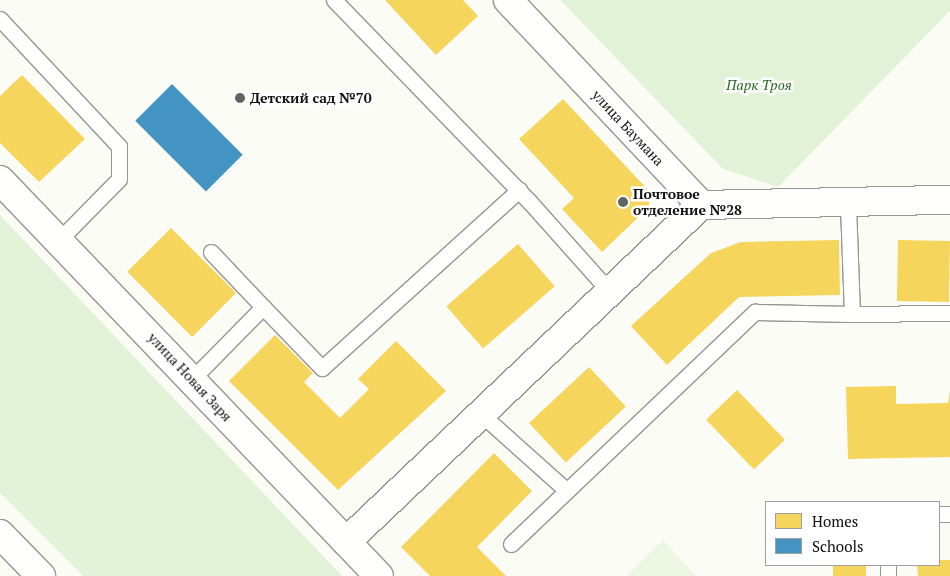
<!DOCTYPE html>
<meta charset="utf-8">
<style>
body{margin:0}
#map{position:relative;width:950px;height:576px;overflow:hidden;background:#fcfcf7;font-family:"PT Serif",serif}
div>[style]{position:absolute}
.green>*{inset:0;background:#e2f2d7}
.pitch>*{inset:0;background:#ecf6e1}
.homes>*{inset:0;background:#f6d55c;transform-origin:0 0}
.schools>*{inset:0;background:#4393c3;transform-origin:0 0}
.roads{filter:drop-shadow(1px 0 #969694) drop-shadow(-1px 0 #969694) drop-shadow(0 1px #969694) drop-shadow(0 -1px #969694)}
.service>*{height:15px;margin:-7.5px;padding:0 7.5px;transform-origin:7.5px;border-radius:7.5px;background:#fffffe}
.minor>*{height:28px;margin:-14px;padding:0 14px;transform-origin:14px;border-radius:14px;background:#fffffe}
.dots>*{width:14px;height:14px;translate:-50% -50%;box-sizing:border-box;border:2px solid #fff;border-radius:50%}
span{translate:-50% -50%;white-space:nowrap;text-align:center;line-height:1.15;-webkit-text-stroke:5px #fff;paint-order:stroke}
.park-label{font-size:14px;color:#246821;font-style:italic}
.poi-label{font-size:14px;color:#101010;font-weight:700}
.left{translate:0 -50%;text-align:left}
.street-label{font-size:14px;color:#101010}
.legend{position:absolute;left:765px;top:501px;width:175px;height:65px;box-sizing:border-box;background:#fff;border:1px solid #9f9f9f;margin:0;padding:6px 9px;list-style:none;font-size:15px;color:#101010}
.legend li{display:flex;align-items:center;gap:10px;height:25px}
.legend b{width:25px;border:1px solid #9f9f9f}
</style>
<div id="map">
<div class="green">
<div style="clip-path:polygon(560px 0,950px 0,950px 11px,778px 187px,723px 169px)"></div>
<div style="clip-path:polygon(0 215px,342px 576px,83px 576px,0 493px)"></div>
</div>
<div class="pitch">
<div style="clip-path:polygon(663px 540px,696px 576px,627px 576px)"></div>
</div>
<div class="homes">
<div style="clip-path:polygon(385px 0,463px 0,478px 16px,436px 55px)"></div>
<div style="clip-path:polygon(22px 75px,85px 139px,39px 182px,0 143px,0 96px)"></div>
<div style="clip-path:polygon(563px 99px,649px 191px,649px 207px,602px 252px,562px 209px,574px 198px,519px 139px)"></div>
<div style="left:171px;top:228px;width:92px;height:62px;rotate:45deg"></div>
<div style="clip-path:polygon(839px 240px,840px 295px,739px 297px,667px 365px,631px 326px,711px 253px,741px 242px)"></div>
<div style="left:950px;top:241px;width:61px;height:52px;rotate:91deg"></div>
<div style="left:518px;top:244px;width:56px;height:95px;rotate:49deg"></div>
<div style="clip-path:polygon(275px 335px,313px 373px,304px 382px,340px 418px,369px 389px,358px 379px,396px 341px,446px 391px,338px 490px,229px 381px)"></div>
<div style="left:589px;top:367px;width:54px;height:82px;rotate:47deg"></div>
<div style="clip-path:polygon(896px 386px,896px 404px,948px 403px,950px 392px,950px 457px,848px 459px,846px 387px)"></div>
<div style="left:737px;top:390px;width:69px;height:43px;rotate:46deg"></div>
<div style="clip-path:polygon(494px 453px,532px 491px,477px 547px,506px 576px,430px 576px,401px 547px)"></div>
<div style="clip-path:polygon(939px 560px,950px 560px,950px 576px,918px 576px,917px 565px,939px 565px)"></div>
<div style="left:833px;top:565px;width:33px;height:11px"></div>
</div>
<div class="schools">
<div style="left:172px;top:84px;width:100px;height:52px;rotate:45deg"></div>
</div>
<div class="roads">
<div class="service">
<div style="left:334px;top:0;width:280px;rotate:45.9deg"></div>
<div style="left:529px;top:201px;width:122px;rotate:48.3deg"></div>
<div style="left:0;top:19px;width:174px;rotate:46.9deg"></div>
<div style="left:119px;top:146px;width:33px;rotate:90deg"></div>
<div style="left:119px;top:179px;width:86px;rotate:134.5deg"></div>
<div style="left:211px;top:252px;width:76px;rotate:46.6deg"></div>
<div style="left:852px;top:314px;width:98px;rotate:-0.6deg"></div>
<div style="left:192px;top:379px;width:101px;rotate:-45.4deg"></div>
<div style="left:263px;top:307px;width:85px;rotate:46deg"></div>
<div style="left:322px;top:368px;width:266px;rotate:-42.1deg"></div>
<div style="left:481px;top:414px;width:114px;rotate:41.8deg"></div>
<div style="left:939px;top:514px;width:11px"></div>
<div style="left:511px;top:544px;width:337px;rotate:-43.6deg"></div>
<div style="left:755px;top:312px;width:97px;rotate:1.2deg"></div>
<div style="left:852px;top:314px;width:111px;rotate:-92.1deg"></div>
<div style="left:888px;top:576px;width:11px;rotate:-90deg"></div>
</div>
<div class="minor">
<div style="left:508px;top:0;width:282px;rotate:46.7deg"></div>
<div style="left:701px;top:205px;width:249px;rotate:-1.2deg"></div>
<div style="left:0;top:180px;width:548px;rotate:46.26deg"></div>
<div style="left:0;top:534px;width:59px;rotate:45.7deg"></div>
<div style="left:346px;top:542px;width:489px;rotate:-43.5deg"></div>
</div>
</div>
<div class="dots">
<div style="left:240px;top:98px;background:#636361"></div>
<div style="left:623px;top:202px;background:#636361"></div>
</div>
<div class="park-label">
<span style="left:759px;top:85px">Парк Троя</span>
</div>
<div class="poi-label">
<span class="left" style="left:250px;top:98px">Детский сад №70</span>
<span class="left" style="left:633px;top:202px">Почтовое<br>отделение №28</span>
</div>
<div class="street-label">
<span style="left:628px;top:128px;rotate:47deg">улица Баумана</span>
<span style="left:190px;top:377px;rotate:47deg">улица Новая Заря</span>
</div>
<ul class="legend">
<li><b style="height:14px;background:#f6d55c"></b>Homes</li>
<li><b style="height:14px;background:#4393c3"></b>Schools</li>
</ul>
</div>
